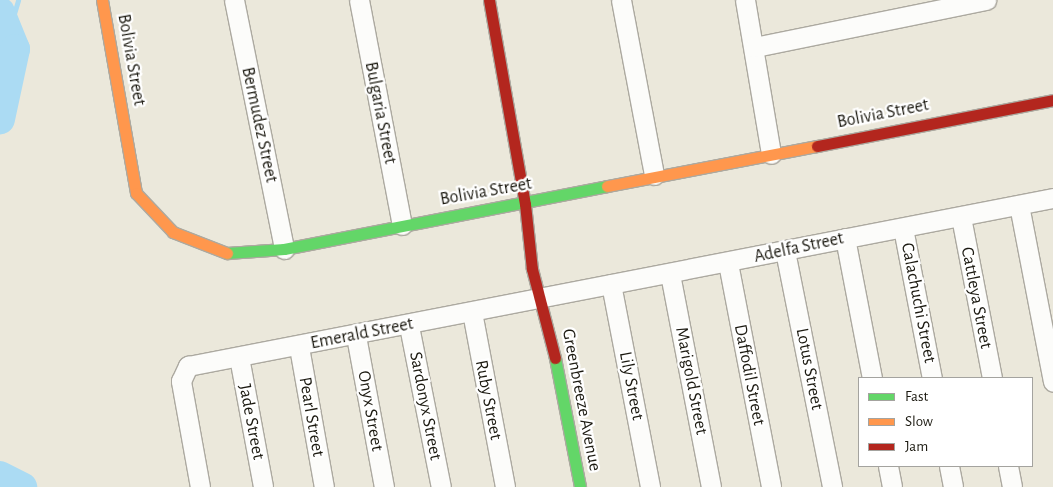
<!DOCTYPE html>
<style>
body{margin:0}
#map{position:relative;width:1053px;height:487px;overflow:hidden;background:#ebe8db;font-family:"Alegreya Sans",sans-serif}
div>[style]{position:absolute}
.stream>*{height:5px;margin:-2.5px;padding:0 2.5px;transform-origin:2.5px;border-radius:2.5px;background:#abdbf3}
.river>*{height:30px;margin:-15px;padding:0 15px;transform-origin:15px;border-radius:15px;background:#abdbf3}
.roads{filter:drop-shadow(1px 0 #aca9a0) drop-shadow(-1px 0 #aca9a0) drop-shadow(0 1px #aca9a0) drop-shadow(0 -1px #aca9a0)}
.street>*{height:19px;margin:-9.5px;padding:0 9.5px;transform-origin:9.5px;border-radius:9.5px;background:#fcfcfa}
.fast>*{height:11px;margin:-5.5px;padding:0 5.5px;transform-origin:5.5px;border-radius:5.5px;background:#63d668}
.slow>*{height:11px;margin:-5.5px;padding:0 5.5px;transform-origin:5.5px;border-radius:5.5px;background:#ff974d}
.jam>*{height:11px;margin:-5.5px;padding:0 5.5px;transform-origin:5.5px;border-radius:5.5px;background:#b3261e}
span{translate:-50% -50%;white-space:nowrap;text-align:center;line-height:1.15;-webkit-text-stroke:4.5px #fff;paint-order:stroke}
.street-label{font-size:18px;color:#1b1910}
.legend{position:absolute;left:858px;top:377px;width:175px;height:90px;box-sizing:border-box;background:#fff;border:1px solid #a4a39f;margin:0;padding:6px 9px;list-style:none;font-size:15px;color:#1b1910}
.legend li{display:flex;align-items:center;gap:10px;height:25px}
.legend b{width:25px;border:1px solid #a4a39f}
</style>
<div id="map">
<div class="stream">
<div style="left:9px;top:30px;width:31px;rotate:-73deg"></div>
</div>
<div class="river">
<div style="left:0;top:12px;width:40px;rotate:68deg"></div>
<div style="left:15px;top:49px;width:72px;rotate:102.1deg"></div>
<div style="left:0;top:476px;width:25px;rotate:27deg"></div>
</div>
<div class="roads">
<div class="street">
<div style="left:234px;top:0;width:254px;rotate:78.6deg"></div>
<div style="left:359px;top:0;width:229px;rotate:79.2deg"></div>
<div style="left:621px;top:0;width:178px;rotate:79.3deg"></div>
<div style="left:745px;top:0;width:156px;rotate:80.4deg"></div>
<div style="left:755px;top:47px;width:236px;rotate:-11.5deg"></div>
<div style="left:1019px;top:205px;width:180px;rotate:79.1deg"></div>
<div style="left:961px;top:217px;width:164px;rotate:79.1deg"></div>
<div style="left:903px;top:228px;width:153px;rotate:79.1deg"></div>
<div style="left:845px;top:238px;width:143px;rotate:79.1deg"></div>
<div style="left:785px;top:251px;width:241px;rotate:78.7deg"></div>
<div style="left:728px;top:263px;width:228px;rotate:79.1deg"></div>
<div style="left:670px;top:274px;width:217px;rotate:79.1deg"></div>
<div style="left:611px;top:284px;width:207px;rotate:79.1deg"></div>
<div style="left:472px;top:312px;width:178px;rotate:79.3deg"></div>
<div style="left:409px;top:326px;width:164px;rotate:78.8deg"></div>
<div style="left:356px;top:336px;width:154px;rotate:79.5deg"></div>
<div style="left:299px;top:347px;width:142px;rotate:79.9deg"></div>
<div style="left:239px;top:357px;width:132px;rotate:79.5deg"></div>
<div style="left:888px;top:466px;width:21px;rotate:79deg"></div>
<div style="left:949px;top:466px;width:21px;rotate:79deg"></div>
<div style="left:1008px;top:466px;width:21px;rotate:79deg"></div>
<div style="left:200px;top:487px;width:108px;rotate:-100.2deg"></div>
<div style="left:181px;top:381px;width:17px;rotate:-65deg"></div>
<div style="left:188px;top:366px;width:881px;rotate:-10.99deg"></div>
</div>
<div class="fast">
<div style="left:227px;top:253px;width:57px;rotate:-4deg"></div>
<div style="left:284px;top:249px;width:329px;rotate:-11deg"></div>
<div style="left:555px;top:358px;width:131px;rotate:79deg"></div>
</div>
<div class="slow">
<div style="left:102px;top:0;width:196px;rotate:80deg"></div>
<div style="left:136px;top:193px;width:54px;rotate:46.5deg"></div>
<div style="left:173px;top:232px;width:58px;rotate:21.3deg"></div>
<div style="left:607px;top:186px;width:214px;rotate:-10.8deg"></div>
</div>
<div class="jam">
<div style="left:489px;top:0;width:207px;rotate:80deg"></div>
<div style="left:525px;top:204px;width:65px;rotate:83.9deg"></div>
<div style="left:532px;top:269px;width:92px;rotate:75.5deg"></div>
<div style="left:817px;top:146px;width:240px;rotate:-11deg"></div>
</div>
</div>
<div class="street-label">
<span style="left:131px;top:60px;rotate:80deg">Bolivia Street</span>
<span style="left:380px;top:113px;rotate:79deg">Bulgaria Street</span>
<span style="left:883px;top:114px;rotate:-11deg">Bolivia Street</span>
<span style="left:259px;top:125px;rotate:78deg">Bermudez Street</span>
<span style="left:486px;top:192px;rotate:-10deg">Bolivia Street</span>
<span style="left:799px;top:248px;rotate:-12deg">Adelfa Street</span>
<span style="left:976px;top:298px;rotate:79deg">Cattleya Street</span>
<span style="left:918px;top:303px;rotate:79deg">Calachuchi Street</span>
<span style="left:362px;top:334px;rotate:-11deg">Emerald Street</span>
<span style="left:809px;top:369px;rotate:79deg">Lotus Street</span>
<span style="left:749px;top:375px;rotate:79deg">Daffodil Street</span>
<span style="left:691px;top:381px;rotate:79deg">Marigold Street</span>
<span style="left:631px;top:386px;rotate:79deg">Lily Street</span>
<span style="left:488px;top:400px;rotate:79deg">Ruby Street</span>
<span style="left:581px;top:400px;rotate:79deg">Greenbreeze Avenue</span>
<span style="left:425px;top:406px;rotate:79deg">Sardonyx Street</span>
<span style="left:370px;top:411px;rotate:80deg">Onyx Street</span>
<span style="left:311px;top:417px;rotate:80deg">Pearl Street</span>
<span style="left:251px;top:422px;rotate:79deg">Jade Street</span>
</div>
<ul class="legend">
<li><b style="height:6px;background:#63d668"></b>Fast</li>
<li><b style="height:6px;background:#ff974d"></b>Slow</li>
<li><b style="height:6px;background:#b3261e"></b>Jam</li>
</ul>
</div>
